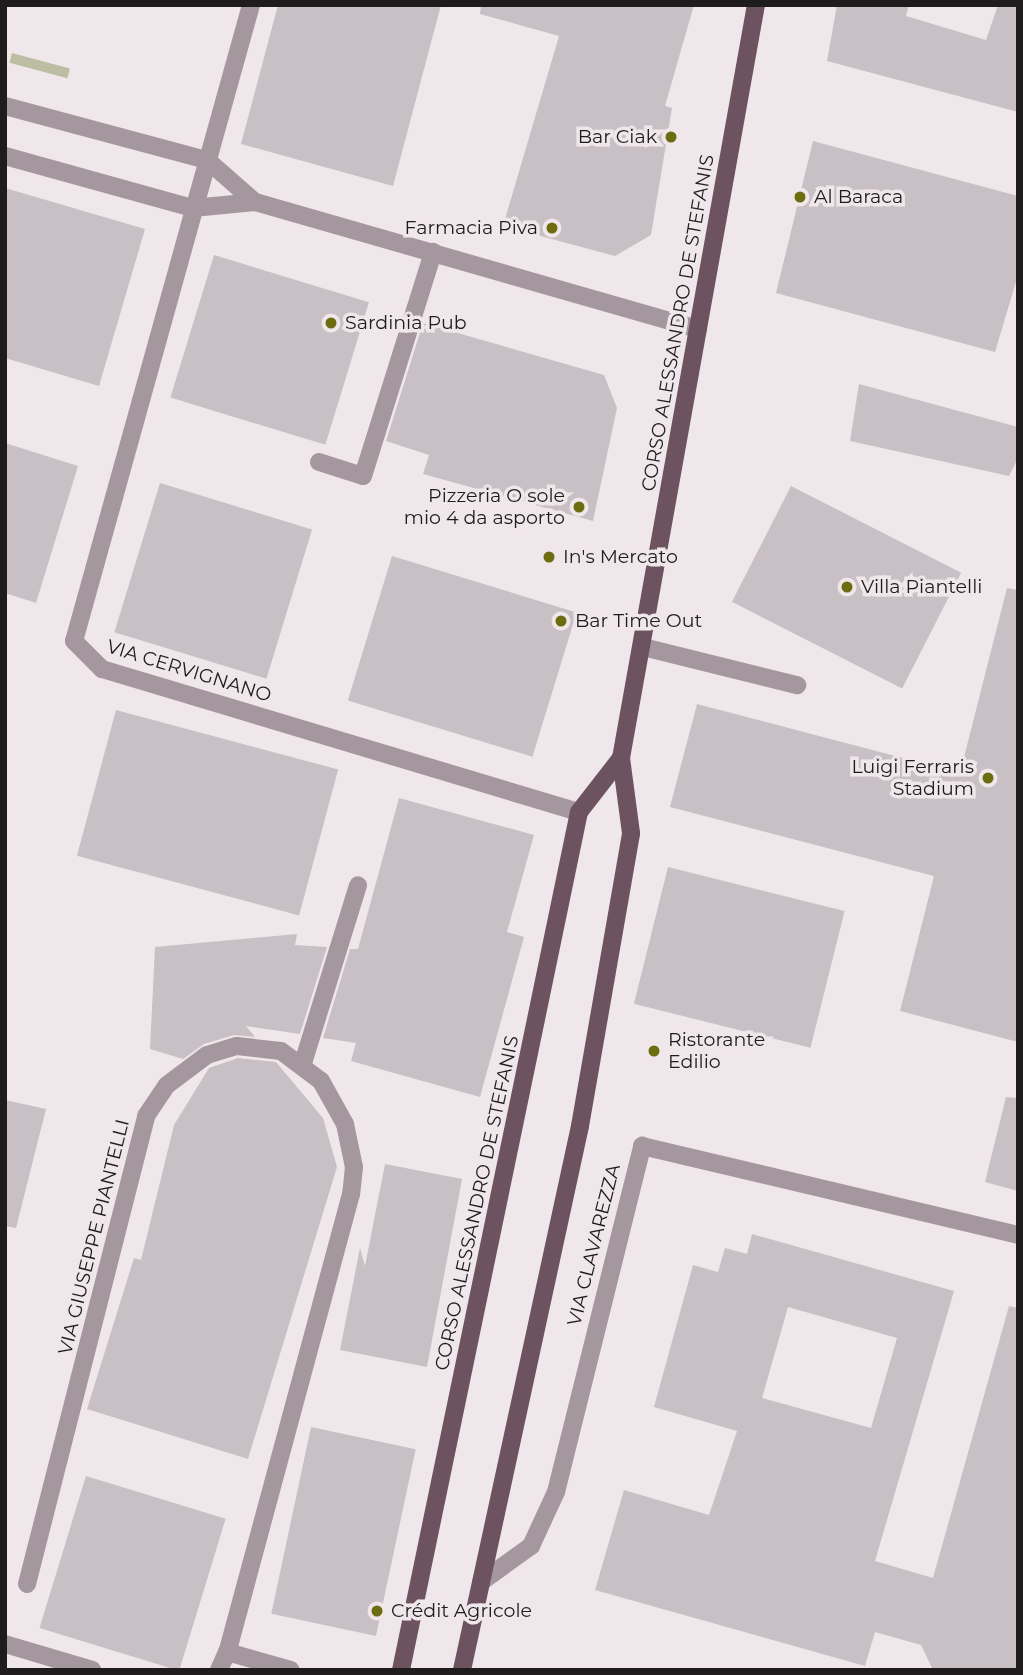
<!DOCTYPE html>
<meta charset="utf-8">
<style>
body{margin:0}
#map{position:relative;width:1023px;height:1675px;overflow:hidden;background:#f0e7eb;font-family:Montserrat,sans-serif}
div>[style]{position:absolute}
.green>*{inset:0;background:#bcbea3;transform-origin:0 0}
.building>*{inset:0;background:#c8c0c4;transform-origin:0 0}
.minor>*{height:18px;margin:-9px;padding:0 9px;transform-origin:9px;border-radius:9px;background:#a5979e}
.major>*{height:18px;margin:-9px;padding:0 9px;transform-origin:9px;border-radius:9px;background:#6c535f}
.dots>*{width:19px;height:19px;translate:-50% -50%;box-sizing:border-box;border:4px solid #f0e7eb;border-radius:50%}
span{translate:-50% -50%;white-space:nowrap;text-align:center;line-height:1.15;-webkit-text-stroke:7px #f0e7eb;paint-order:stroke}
.poi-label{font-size:19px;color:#1f1c1d}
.right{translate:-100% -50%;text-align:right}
.left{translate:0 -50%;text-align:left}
.street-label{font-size:19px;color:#1f1c1d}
.frame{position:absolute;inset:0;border:7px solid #1f1c1d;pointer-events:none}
</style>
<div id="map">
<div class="green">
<div style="left:12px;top:53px;width:60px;height:10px;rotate:15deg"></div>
</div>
<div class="building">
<div style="clip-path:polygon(278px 5px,441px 5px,393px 186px,241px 144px)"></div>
<div style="clip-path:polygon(481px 5px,694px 5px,665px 106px,672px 108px,651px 235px,615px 256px,503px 226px,559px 36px,480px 14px)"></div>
<div style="clip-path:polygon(837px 5px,909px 5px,906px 16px,986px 40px,998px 5px,1018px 5px,1018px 112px,827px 61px)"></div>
<div style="clip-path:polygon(813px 141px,1018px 196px,1018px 275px,995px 352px,776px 293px)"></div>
<div style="clip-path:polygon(5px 188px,145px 229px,99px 386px,5px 358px)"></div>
<div style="left:214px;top:255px;width:162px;height:149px;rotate:17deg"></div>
<div style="clip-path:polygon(423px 323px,604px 375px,617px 408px,593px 521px,423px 474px,429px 455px,386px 441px)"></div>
<div style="clip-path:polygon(859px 384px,1018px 427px,1018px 458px,1009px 476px,850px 441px)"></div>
<div style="clip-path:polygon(5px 443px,78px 466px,36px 603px,5px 593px)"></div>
<div style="left:160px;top:483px;width:159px;height:156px;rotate:17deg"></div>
<div style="left:791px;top:486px;width:191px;height:130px;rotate:27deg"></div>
<div style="left:392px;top:556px;width:193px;height:151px;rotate:17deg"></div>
<div style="clip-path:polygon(1007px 588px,1018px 590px,1018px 1042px,900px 1011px,934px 876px,670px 807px,697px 704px,960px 773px)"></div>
<div style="left:116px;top:710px;width:230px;height:151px;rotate:15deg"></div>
<div style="clip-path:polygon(399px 798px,534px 835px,507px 932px,524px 937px,480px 1097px,351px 1061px,356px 1043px,323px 1038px,350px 949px,358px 949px)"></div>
<div style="left:668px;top:867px;width:182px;height:141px;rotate:14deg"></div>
<div style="clip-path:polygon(297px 934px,295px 945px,327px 947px,300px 1034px,246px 1026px,255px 1037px,234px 1035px,204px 1044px,183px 1059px,150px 1049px,155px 947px)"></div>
<div style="clip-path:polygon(238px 1058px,276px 1062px,323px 1118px,337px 1167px,248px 1459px,87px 1409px,134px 1258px,141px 1260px,174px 1125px,209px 1068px)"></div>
<div style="clip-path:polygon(1006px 1097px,1018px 1098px,1018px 1191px,985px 1182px)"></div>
<div style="clip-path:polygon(5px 1100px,46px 1109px,16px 1228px,5px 1226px)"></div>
<div style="clip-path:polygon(385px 1164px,462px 1179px,427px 1367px,340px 1350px,360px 1248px,365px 1266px)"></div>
<div style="clip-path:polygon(evenodd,752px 1234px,954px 1291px,875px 1561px,933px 1578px,1009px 1306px,1018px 1308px,1018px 1670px,933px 1670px,921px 1645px,875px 1632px,865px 1666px,595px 1590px,624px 1490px,709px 1515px,737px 1431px,654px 1407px,693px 1265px,718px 1272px,725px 1248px,747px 1254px,752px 1234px,788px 1307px,897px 1338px,871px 1428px,762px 1398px,788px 1307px)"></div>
<div style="left:311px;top:1427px;width:107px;height:191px;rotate:12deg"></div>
<div style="left:86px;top:1476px;width:146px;height:159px;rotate:17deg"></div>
</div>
<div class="minor">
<div style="left:251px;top:5px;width:660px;rotate:105.55deg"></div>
<div style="left:74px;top:641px;width:40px;rotate:45deg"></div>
<div style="left:102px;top:669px;width:498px;rotate:16.7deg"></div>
<div style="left:5px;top:106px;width:209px;rotate:15deg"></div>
<div style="left:207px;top:160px;width:64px;rotate:41.2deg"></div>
<div style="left:5px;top:156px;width:195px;rotate:15.5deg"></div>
<div style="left:193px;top:208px;width:62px;rotate:-5.5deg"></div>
<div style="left:255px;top:202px;width:461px;rotate:16deg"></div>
<div style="left:319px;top:462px;width:46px;rotate:17.7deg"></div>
<div style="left:363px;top:476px;width:235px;rotate:-72.6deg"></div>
<div style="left:643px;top:647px;width:159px;rotate:13.9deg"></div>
<div style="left:303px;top:1063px;width:186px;rotate:-72.8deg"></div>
<div style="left:481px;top:1582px;width:62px;rotate:-35.8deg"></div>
<div style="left:531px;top:1546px;width:60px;rotate:-65.2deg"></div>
<div style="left:556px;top:1492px;width:357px;rotate:-76deg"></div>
<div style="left:642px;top:1146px;width:386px;rotate:13.3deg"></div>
<div style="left:27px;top:1584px;width:483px;rotate:-75.7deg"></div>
<div style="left:146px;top:1116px;width:37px;rotate:-56deg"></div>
<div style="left:167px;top:1085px;width:50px;rotate:-36.9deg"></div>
<div style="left:207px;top:1055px;width:31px;rotate:-17deg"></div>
<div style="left:237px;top:1046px;width:44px;rotate:6.5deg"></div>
<div style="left:281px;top:1051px;width:50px;rotate:36.9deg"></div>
<div style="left:321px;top:1081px;width:49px;rotate:60.8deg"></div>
<div style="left:345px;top:1124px;width:44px;rotate:78.2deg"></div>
<div style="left:354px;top:1167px;width:27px;rotate:96deg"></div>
<div style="left:351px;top:1194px;width:474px;rotate:105.1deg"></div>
<div style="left:227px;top:1652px;width:66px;rotate:15.7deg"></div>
<div style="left:5px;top:1644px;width:91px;rotate:16.6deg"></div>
<div style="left:219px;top:1670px;width:20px;rotate:-66deg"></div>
</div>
<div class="major">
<div style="left:401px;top:1670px;width:876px;rotate:-78.28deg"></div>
<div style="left:579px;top:812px;width:68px;rotate:-52.1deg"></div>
<div style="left:462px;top:1670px;width:557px;rotate:-77.76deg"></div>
<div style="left:580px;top:1126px;width:297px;rotate:-80.1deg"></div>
<div style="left:631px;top:833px;width:76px;rotate:-97.6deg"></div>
<div style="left:621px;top:758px;width:765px;rotate:-79.84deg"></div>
</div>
<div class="dots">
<div style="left:671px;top:137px;background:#6b6d0f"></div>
<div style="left:800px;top:197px;background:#6b6d0f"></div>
<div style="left:552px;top:228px;background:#6b6d0f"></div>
<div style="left:331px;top:323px;background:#6b6d0f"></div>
<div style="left:579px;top:507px;background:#6b6d0f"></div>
<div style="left:549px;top:557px;background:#6b6d0f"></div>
<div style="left:847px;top:587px;background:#6b6d0f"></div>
<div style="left:561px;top:621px;background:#6b6d0f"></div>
<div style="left:988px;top:778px;background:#6b6d0f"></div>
<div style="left:654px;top:1051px;background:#6b6d0f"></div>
<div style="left:377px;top:1611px;background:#6b6d0f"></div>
</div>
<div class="poi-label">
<span class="right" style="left:657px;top:137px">Bar Ciak</span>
<span class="left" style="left:814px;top:197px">Al Baraca</span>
<span class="right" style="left:538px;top:228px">Farmacia Piva</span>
<span class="left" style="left:345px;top:323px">Sardinia Pub</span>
<span class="right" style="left:565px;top:507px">Pizzeria O sole<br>mio 4 da asporto</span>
<span class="left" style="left:563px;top:557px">In's Mercato</span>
<span class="left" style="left:861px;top:587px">Villa Piantelli</span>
<span class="left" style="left:575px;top:621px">Bar Time Out</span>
<span class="right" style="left:974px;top:778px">Luigi Ferraris<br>Stadium</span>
<span class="left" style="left:668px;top:1051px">Ristorante<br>Edilio</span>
<span class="left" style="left:391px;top:1611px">Crédit Agricole</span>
</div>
<div class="street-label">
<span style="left:678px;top:323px;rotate:-80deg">CORSO ALESSANDRO DE STEFANIS</span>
<span style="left:189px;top:671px;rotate:17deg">VIA CERVIGNANO</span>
<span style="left:477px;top:1203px;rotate:-78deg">CORSO ALESSANDRO DE STEFANIS</span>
<span style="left:94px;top:1237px;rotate:-76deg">VIA GIUSEPPE PIANTELLI</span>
<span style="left:594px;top:1245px;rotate:-76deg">VIA CLAVAREZZA</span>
</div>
<div class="frame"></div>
</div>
